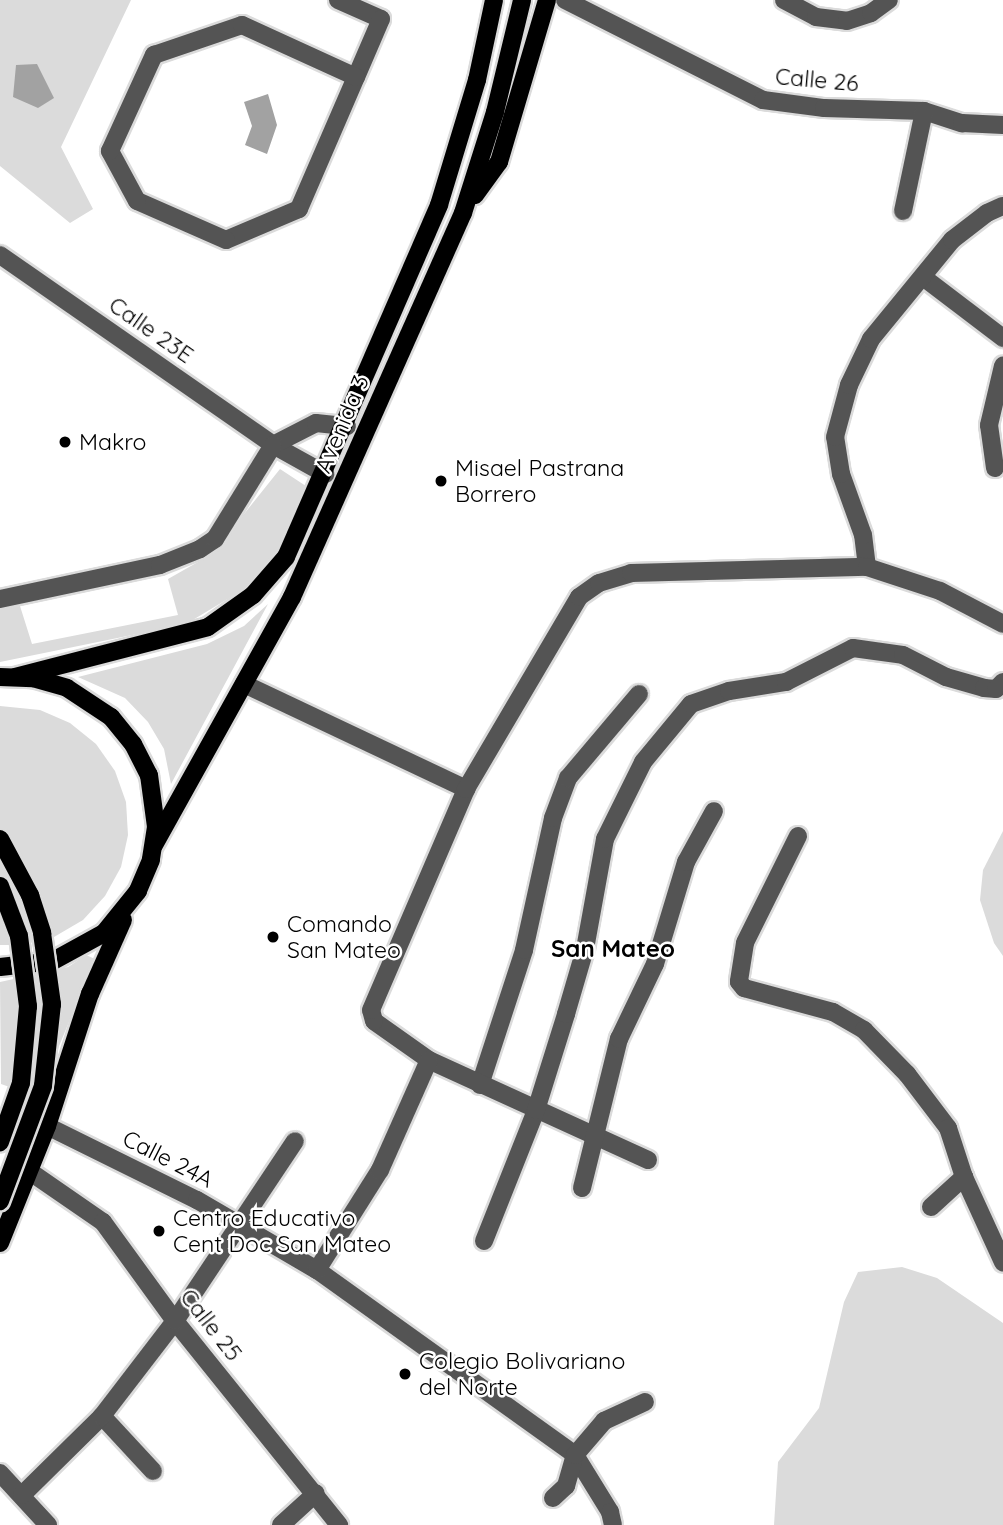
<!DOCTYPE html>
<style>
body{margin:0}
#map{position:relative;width:1003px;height:1525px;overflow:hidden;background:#fff;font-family:Quicksand,sans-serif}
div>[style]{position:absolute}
.green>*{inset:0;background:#dbdbdb}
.water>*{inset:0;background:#a2a2a2}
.roads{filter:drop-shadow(2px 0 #dbdbdb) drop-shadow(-2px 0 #dbdbdb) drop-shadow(0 2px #dbdbdb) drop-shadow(0 -2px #dbdbdb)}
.minor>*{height:18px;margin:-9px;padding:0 9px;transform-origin:9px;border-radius:9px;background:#545454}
.major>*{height:18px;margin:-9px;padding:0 9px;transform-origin:9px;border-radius:9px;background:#000}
.bridges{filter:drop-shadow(2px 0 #dbdbdb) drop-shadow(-2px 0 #dbdbdb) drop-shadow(0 2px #dbdbdb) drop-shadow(0 -2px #dbdbdb)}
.major-bridge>*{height:18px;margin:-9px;padding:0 9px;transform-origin:9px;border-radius:9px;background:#000}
.dots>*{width:19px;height:19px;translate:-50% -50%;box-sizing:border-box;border:4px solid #fff;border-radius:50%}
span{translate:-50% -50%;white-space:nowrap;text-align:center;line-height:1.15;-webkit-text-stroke:5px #fff;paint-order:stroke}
.street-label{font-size:23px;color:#000}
.poi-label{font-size:23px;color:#000}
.left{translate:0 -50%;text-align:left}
.neighbourhood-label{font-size:24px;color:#000;font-weight:700}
</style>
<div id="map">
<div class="green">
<div style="clip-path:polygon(0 0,131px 0,61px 147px,93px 209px,70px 223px,0 166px)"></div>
<div style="clip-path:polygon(280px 469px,315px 492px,292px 539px,251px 585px,186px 624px,0 662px,0 609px,20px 606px,32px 644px,178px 615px,168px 579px,212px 554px)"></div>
<div style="clip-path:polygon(268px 604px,171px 784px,164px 749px,148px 722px,125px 698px,78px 677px,207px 644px,244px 626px)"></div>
<div style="clip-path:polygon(0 706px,40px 710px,70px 723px,96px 744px,115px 771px,126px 802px,128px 835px,121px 867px,105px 896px,83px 920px,54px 937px,22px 945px,0 945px)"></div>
<div style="clip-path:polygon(1003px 831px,1003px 956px,994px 943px,980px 900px,983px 870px)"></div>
<div style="clip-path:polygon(86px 955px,95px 959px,38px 1097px,1px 1084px,0 982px,68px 967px)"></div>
<div style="clip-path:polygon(902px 1267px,937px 1278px,1003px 1323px,1003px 1525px,774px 1525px,778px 1462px,819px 1408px,844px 1302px,858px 1272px)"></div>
</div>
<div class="water">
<div style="clip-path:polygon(37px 64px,54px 98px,38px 108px,13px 97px,16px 65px)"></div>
<div style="clip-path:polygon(268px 94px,277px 125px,267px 154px,245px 145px,252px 126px,244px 102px)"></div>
</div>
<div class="roads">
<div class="minor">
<div style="left:338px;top:0;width:47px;rotate:23.8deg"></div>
<div style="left:381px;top:19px;width:63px;rotate:113.3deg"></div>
<div style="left:356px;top:77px;width:144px;rotate:113.4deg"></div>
<div style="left:299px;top:209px;width:79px;rotate:157deg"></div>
<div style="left:226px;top:240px;width:97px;rotate:-156.3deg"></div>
<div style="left:137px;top:201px;width:57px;rotate:-118.4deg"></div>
<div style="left:110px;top:151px;width:106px;rotate:-65.4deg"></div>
<div style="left:154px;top:55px;width:93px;rotate:-18.8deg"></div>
<div style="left:242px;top:25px;width:125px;rotate:24.5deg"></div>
<div style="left:565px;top:0;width:222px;rotate:26.8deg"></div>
<div style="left:763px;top:100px;width:62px;rotate:7.5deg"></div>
<div style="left:824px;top:108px;width:100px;rotate:1.7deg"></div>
<div style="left:924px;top:111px;width:40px;rotate:18deg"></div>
<div style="left:962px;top:123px;width:41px;rotate:2.8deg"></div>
<div style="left:784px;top:0;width:36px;rotate:28deg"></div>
<div style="left:816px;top:17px;width:31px;rotate:7deg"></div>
<div style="left:847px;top:21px;width:25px;rotate:-18deg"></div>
<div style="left:871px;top:13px;width:22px;rotate:-36deg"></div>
<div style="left:903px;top:211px;width:102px;rotate:-78.1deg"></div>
<div style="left:0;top:255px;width:333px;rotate:34.8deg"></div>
<div style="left:273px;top:445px;width:60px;rotate:29.1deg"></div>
<div style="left:923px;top:277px;width:101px;rotate:37.3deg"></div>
<div style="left:273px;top:445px;width:48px;rotate:-27.1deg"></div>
<div style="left:316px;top:423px;width:31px;rotate:6deg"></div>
<div style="left:995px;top:468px;width:43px;rotate:-97.9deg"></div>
<div style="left:989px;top:425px;width:61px;rotate:-76.7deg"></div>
<div style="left:867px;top:567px;width:32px;rotate:-97deg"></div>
<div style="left:863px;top:535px;width:65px;rotate:-109.8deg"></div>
<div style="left:841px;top:474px;width:37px;rotate:-99deg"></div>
<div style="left:835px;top:437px;width:54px;rotate:-74.9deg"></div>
<div style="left:849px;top:385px;width:51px;rotate:-64.4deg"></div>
<div style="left:871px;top:339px;width:128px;rotate:-50.7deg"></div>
<div style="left:952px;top:240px;width:44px;rotate:-37.6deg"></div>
<div style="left:987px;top:213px;width:17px;rotate:-24deg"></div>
<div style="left:0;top:599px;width:164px;rotate:-12deg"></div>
<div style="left:160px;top:565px;width:43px;rotate:-21.8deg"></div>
<div style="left:200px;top:549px;width:18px;rotate:-34deg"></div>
<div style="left:215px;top:539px;width:110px;rotate:-58.3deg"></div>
<div style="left:244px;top:684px;width:246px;rotate:25.3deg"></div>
<div style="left:798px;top:836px;width:119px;rotate:116.4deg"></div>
<div style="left:745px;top:943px;width:39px;rotate:99deg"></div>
<div style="left:739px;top:982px;width:8px;rotate:50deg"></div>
<div style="left:744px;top:988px;width:92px;rotate:15.1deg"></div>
<div style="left:833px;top:1012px;width:36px;rotate:30deg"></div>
<div style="left:864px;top:1030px;width:62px;rotate:45.7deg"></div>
<div style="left:907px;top:1074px;width:68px;rotate:52.8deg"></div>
<div style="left:948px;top:1128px;width:52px;rotate:71.9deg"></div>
<div style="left:964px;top:1177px;width:94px;rotate:65.4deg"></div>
<div style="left:480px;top:1085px;width:142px;rotate:-71.9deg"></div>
<div style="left:524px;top:950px;width:135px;rotate:-77.6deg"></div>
<div style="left:553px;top:818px;width:43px;rotate:-69.4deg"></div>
<div style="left:568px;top:778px;width:110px;rotate:-49.8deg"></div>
<div style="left:47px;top:1126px;width:167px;rotate:26.3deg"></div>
<div style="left:197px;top:1200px;width:139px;rotate:30.3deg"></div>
<div style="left:317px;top:1270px;width:317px;rotate:35.6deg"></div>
<div style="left:575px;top:1455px;width:67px;rotate:58.4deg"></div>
<div style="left:610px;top:1512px;width:13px;rotate:77deg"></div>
<div style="left:648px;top:1160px;width:241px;rotate:-155.5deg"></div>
<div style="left:429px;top:1060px;width:67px;rotate:-144.7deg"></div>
<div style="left:374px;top:1021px;width:11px;rotate:-105deg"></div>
<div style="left:371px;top:1010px;width:241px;rotate:-66.7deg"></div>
<div style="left:466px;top:789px;width:223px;rotate:-59.5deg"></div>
<div style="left:579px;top:597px;width:24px;rotate:-35deg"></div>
<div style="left:599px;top:583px;width:34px;rotate:-17deg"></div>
<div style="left:631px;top:573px;width:236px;rotate:-1.5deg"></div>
<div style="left:867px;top:567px;width:77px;rotate:18.2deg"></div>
<div style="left:940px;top:591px;width:71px;rotate:27.6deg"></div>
<div style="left:29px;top:1171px;width:90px;rotate:34.6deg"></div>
<div style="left:103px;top:1222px;width:122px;rotate:54deg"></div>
<div style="left:175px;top:1321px;width:262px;rotate:51.2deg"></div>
<div style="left:582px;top:1188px;width:154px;rotate:-76.1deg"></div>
<div style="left:619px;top:1039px;width:83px;rotate:-64.4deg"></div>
<div style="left:655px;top:964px;width:107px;rotate:-73.1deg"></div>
<div style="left:686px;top:862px;width:58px;rotate:-61.2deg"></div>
<div style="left:931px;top:1207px;width:45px;rotate:-42.3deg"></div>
<div style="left:484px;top:1241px;width:141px;rotate:-68.3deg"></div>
<div style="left:536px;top:1110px;width:101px;rotate:-72.6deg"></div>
<div style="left:566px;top:1014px;width:68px;rotate:-73.7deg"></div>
<div style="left:585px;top:949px;width:112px;rotate:-79.7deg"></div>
<div style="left:605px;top:839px;width:86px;rotate:-63.7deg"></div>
<div style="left:643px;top:762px;width:75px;rotate:-50.4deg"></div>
<div style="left:691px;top:704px;width:40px;rotate:-18.9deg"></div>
<div style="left:729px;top:691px;width:58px;rotate:-9deg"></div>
<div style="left:786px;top:682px;width:75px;rotate:-26.9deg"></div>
<div style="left:853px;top:648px;width:50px;rotate:8deg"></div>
<div style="left:903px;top:655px;width:48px;rotate:27.1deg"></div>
<div style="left:946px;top:677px;width:40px;rotate:16deg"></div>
<div style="left:984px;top:688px;width:12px;rotate:5deg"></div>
<div style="left:996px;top:689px;width:10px;rotate:-45deg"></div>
<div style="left:317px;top:1270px;width:118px;rotate:-57.8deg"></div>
<div style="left:380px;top:1170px;width:120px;rotate:-66deg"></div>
<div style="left:102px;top:1416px;width:75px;rotate:47.2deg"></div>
<div style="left:0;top:1473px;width:71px;rotate:47.3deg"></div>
<div style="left:22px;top:1495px;width:112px;rotate:-44.6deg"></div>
<div style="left:102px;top:1416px;width:120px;rotate:-52.5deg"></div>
<div style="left:175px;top:1321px;width:216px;rotate:-56.3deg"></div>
<div style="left:553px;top:1498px;width:18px;rotate:-43deg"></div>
<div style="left:566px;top:1486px;width:32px;rotate:-74deg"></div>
<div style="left:575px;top:1455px;width:45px;rotate:-49.5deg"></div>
<div style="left:604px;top:1421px;width:45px;rotate:-24.9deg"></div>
<div style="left:281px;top:1525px;width:47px;rotate:-42.4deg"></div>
</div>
<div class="major">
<div style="left:475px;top:195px;width:41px;rotate:-54deg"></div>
<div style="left:499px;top:162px;width:169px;rotate:-73.5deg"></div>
<div style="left:0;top:677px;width:33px;rotate:2deg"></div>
<div style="left:33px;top:678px;width:35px;rotate:16deg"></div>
<div style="left:67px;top:688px;width:53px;rotate:33.4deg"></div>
<div style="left:111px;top:717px;width:35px;rotate:51deg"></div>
<div style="left:133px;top:744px;width:35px;rotate:63deg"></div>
<div style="left:149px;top:775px;width:52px;rotate:82.3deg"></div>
<div style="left:156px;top:827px;width:33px;rotate:99deg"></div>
<div style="left:151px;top:860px;width:34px;rotate:113deg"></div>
<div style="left:138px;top:891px;width:54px;rotate:129deg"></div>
<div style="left:104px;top:933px;width:58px;rotate:151.2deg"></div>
<div style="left:53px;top:961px;width:53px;rotate:173.5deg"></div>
<div style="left:15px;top:677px;width:199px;rotate:-14.5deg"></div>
<div style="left:208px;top:627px;width:55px;rotate:-35.4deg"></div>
<div style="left:253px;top:595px;width:50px;rotate:-49deg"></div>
<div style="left:286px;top:557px;width:384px;rotate:-66.5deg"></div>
<div style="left:439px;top:205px;width:131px;rotate:-73.1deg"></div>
<div style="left:477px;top:80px;width:82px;rotate:-78deg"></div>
<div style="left:154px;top:845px;width:284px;rotate:-60.9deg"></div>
<div style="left:292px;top:597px;width:420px;rotate:-66deg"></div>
<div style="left:463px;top:213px;width:106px;rotate:-72.4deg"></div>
<div style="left:495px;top:112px;width:115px;rotate:-76.4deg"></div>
<div style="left:0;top:1243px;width:126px;rotate:-68.1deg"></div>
<div style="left:47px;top:1126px;width:139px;rotate:-72deg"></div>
<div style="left:90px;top:994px;width:81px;rotate:-66deg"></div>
</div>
</div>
<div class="bridges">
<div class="major-bridge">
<div style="left:0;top:839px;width:64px;rotate:61.8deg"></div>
<div style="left:30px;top:895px;width:40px;rotate:72deg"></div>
<div style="left:42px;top:933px;width:72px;rotate:82deg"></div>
<div style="left:52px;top:1004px;width:82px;rotate:96.3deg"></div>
<div style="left:43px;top:1086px;width:123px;rotate:110.5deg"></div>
<div style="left:0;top:886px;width:53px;rotate:69.2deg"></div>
<div style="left:19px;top:936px;width:71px;rotate:82.7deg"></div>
<div style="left:28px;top:1006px;width:77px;rotate:95.2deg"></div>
<div style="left:21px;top:1083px;width:63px;rotate:109.6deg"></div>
</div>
</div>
<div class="dots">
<div style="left:65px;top:442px;background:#000"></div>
<div style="left:441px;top:481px;background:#000"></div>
<div style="left:273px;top:937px;background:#000"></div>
<div style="left:159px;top:1231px;background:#000"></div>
<div style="left:405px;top:1374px;background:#000"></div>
</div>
<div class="street-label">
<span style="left:817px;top:80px;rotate:5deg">Calle 26</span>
<span style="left:151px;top:330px;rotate:35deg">Calle 23E</span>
<span style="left:342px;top:424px;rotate:-67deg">Avenida 3</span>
<span style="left:168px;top:1159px;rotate:27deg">Calle 24A</span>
<span style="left:211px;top:1325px;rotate:52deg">Calle 25</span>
</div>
<div class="poi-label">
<span class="left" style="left:79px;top:442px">Makro</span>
<span class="left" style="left:455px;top:481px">Misael Pastrana<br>Borrero</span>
<span class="left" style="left:287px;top:937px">Comando<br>San Mateo</span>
<span class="left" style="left:173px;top:1231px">Centro Educativo<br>Cent Doc San Mateo</span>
<span class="left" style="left:419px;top:1374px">Colegio Bolivariano<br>del Norte</span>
</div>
<div class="neighbourhood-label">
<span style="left:613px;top:949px">San Mateo</span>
</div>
</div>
